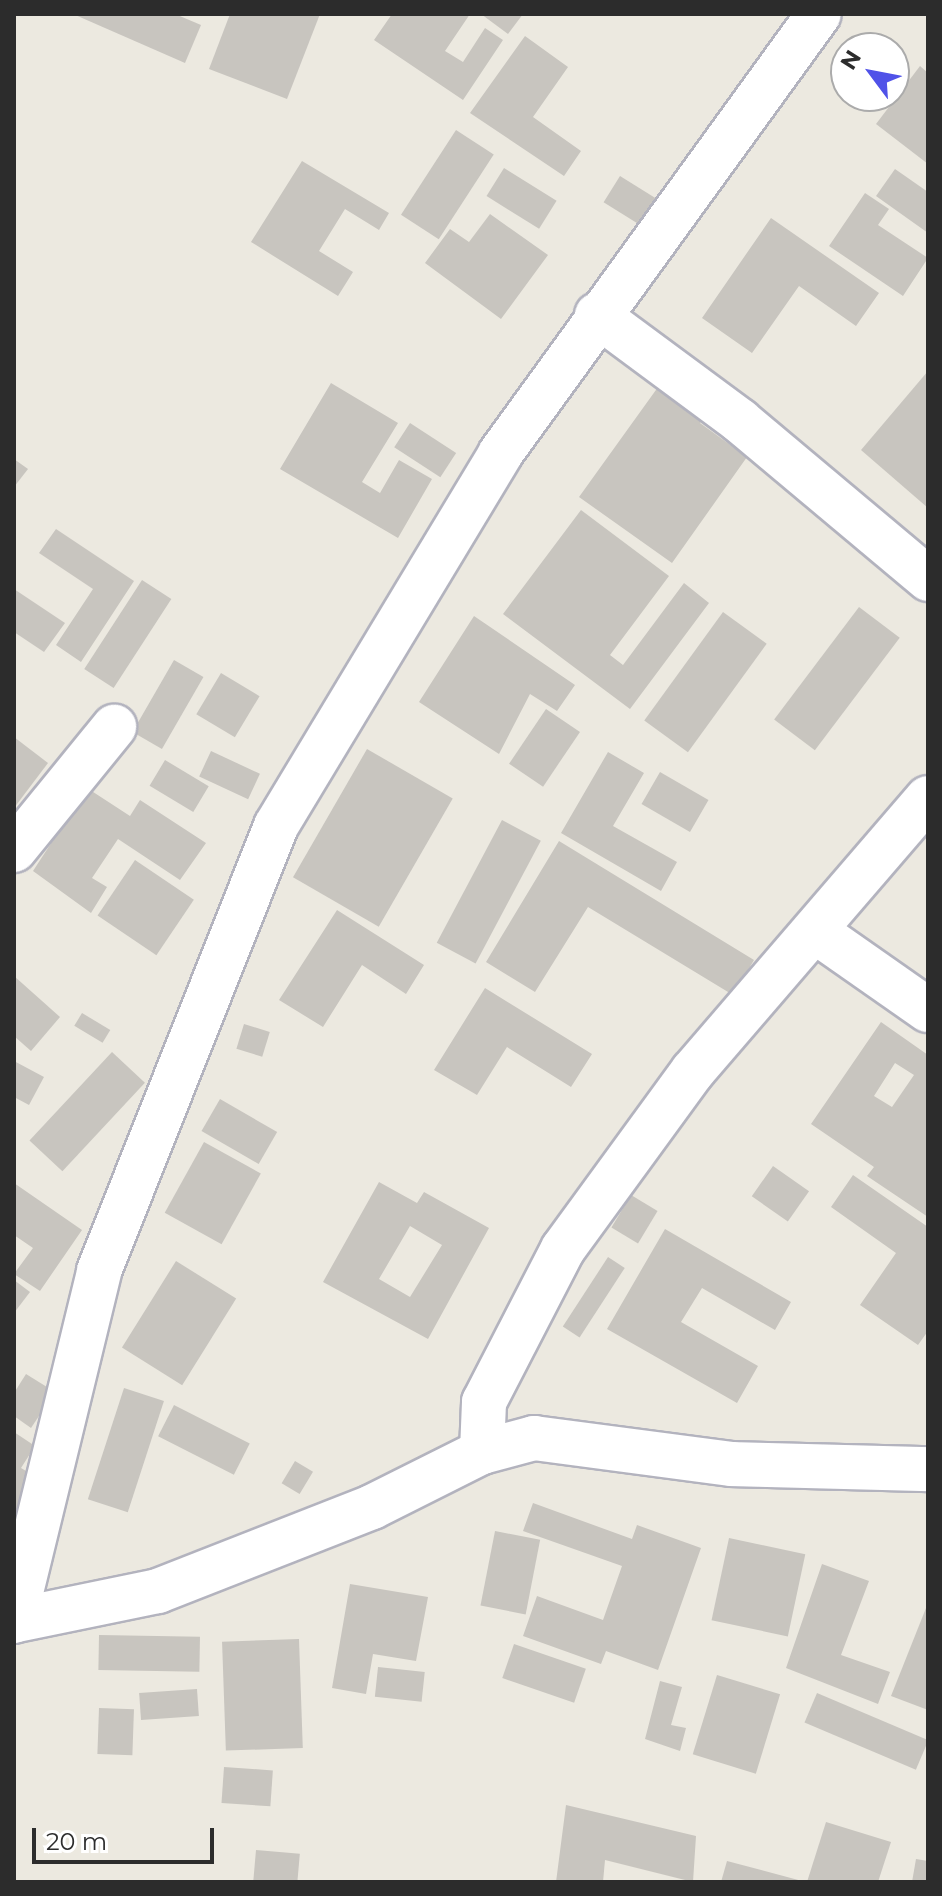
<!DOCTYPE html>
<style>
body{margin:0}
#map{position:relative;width:942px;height:1896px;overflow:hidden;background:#ece9e0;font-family:Montserrat,sans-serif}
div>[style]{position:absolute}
.building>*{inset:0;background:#c8c5bf;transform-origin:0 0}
.roads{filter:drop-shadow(2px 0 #b3b3be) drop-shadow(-2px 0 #b3b3be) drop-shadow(0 2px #b3b3be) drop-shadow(0 -2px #b3b3be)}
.minor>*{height:44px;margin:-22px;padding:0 22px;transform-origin:22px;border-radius:22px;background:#fff}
span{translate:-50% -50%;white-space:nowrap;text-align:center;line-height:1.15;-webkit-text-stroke:6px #fff;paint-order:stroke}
.frame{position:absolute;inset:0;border:16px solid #2c2c2c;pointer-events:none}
.north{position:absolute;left:830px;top:32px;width:80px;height:80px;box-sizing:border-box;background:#fff;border:2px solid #ababab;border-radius:50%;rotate:302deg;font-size:22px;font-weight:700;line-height:32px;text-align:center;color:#2c2c2c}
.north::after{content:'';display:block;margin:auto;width:28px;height:36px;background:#5052e8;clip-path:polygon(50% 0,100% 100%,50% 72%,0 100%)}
.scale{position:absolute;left:32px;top:1828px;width:182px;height:36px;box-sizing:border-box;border:4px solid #2c2c2c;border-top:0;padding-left:10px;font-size:24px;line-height:28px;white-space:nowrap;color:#2c2c2c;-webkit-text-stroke:6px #fff;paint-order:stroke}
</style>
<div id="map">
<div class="building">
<div style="clip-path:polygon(73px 14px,175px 14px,201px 25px,185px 63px)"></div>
<div style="clip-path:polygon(230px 14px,320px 14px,287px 99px,209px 69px)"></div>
<div style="clip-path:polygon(392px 14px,470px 14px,445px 51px,463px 62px,485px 28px,503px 40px,463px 100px,374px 40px)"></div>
<div style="clip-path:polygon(481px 14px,523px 14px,508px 34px)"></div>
<div style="clip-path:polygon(525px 36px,568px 67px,533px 117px,581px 151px,564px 176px,470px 113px)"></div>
<div style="clip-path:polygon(920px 66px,928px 73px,928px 164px,876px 124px)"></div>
<div style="left:456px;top:130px;width:45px;height:101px;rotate:33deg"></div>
<div style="clip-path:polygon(302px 161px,389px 213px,379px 230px,345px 209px,319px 251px,353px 272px,338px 296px,251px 242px)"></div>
<div style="left:504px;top:168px;width:62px;height:33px;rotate:32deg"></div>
<div style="clip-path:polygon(895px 169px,928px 192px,928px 233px,876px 196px)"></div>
<div style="left:620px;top:176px;width:44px;height:31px;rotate:32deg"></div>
<div style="clip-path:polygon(865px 193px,889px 209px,878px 225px,928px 258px,903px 296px,829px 246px)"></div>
<div style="clip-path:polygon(490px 214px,548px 255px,501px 319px,425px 263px,450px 229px,469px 242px)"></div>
<div style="clip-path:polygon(771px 218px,879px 293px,856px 326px,799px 286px,752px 353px,702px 318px)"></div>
<div style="clip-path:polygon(928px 371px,928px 508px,861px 450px)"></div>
<div style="clip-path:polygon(666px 376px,711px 408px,700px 423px,747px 457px,672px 563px,579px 497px)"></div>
<div style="clip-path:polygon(331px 383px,398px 423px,362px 482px,380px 493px,399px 460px,432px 479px,398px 538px,280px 469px)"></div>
<div style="left:410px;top:423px;width:55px;height:29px;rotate:33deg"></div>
<div style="clip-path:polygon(14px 459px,28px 469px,14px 487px)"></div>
<div style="clip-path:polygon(581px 510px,669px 576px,610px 655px,623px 665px,684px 583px,709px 603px,630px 709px,503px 614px)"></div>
<div style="clip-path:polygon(56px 529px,134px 581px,81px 662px,56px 645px,93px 589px,39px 553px)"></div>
<div style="left:142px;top:580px;width:35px;height:106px;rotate:33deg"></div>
<div style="clip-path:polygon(14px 589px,65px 623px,44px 652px,14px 632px)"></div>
<div style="left:859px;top:607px;width:51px;height:141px;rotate:37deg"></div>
<div style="left:723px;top:612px;width:54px;height:134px;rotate:36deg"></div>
<div style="clip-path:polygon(474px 616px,575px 685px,557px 711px,530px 694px,499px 754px,419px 702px)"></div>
<div style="left:174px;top:660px;width:34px;height:83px;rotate:30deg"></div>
<div style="left:221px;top:673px;width:45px;height:48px;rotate:31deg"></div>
<div style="left:546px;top:709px;width:41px;height:66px;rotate:34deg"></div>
<div style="clip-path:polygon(14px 737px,48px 763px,14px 808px)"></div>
<div style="left:367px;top:749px;width:99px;height:148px;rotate:30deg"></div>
<div style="left:211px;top:751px;width:54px;height:28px;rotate:25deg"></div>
<div style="clip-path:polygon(608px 752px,644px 773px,613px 826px,677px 862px,661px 891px,561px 833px)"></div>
<div style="left:165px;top:760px;width:51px;height:30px;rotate:31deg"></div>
<div style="left:660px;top:772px;width:56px;height:37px;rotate:30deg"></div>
<div style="clip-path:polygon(87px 788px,130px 816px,140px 800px,206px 843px,180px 880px,118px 839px,92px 878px,107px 887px,91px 913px,33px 871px)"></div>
<div style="left:502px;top:820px;width:44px;height:139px;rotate:28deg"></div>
<div style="clip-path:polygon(559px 841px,754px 960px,733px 995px,588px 907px,535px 992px,486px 962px)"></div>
<div style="left:135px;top:860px;width:71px;height:67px;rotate:34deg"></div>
<div style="clip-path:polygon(337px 910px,424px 965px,406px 994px,362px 965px,323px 1027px,279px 1000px)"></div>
<div style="clip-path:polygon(14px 976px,60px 1017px,31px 1051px,14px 1036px)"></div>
<div style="clip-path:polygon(485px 988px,592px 1054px,571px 1087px,507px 1047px,477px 1095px,434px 1070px)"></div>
<div style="left:82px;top:1013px;width:33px;height:15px;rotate:31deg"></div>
<div style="clip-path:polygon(evenodd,881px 1022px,928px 1055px,928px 1217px,867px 1176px,874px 1167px,811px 1124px,881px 1022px,895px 1063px,914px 1075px,892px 1107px,874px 1096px,895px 1063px)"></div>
<div style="left:244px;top:1024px;width:27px;height:26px;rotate:17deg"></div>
<div style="left:112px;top:1052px;width:45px;height:121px;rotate:43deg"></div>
<div style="clip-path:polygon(14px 1061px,44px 1077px,29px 1105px,14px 1097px)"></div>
<div style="left:220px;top:1099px;width:66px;height:37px;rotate:30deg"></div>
<div style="left:204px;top:1142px;width:65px;height:81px;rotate:29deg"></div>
<div style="left:773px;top:1166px;width:44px;height:37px;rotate:35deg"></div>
<div style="clip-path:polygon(853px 1175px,928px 1227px,928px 1331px,918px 1345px,860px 1305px,896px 1253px,831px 1207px)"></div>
<div style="clip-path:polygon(evenodd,379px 1182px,417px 1203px,424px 1192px,489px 1228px,428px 1339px,323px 1282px,379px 1182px,410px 1226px,442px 1245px,410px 1297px,379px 1279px,410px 1226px)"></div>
<div style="clip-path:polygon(14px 1183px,82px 1230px,40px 1291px,14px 1274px,33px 1248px,14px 1235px)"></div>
<div style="left:631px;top:1195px;width:31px;height:38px;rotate:31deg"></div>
<div style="clip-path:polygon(665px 1229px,791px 1302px,775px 1330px,702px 1288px,681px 1322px,758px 1366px,737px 1403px,607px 1329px)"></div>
<div style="left:608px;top:1257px;width:20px;height:83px;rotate:33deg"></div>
<div style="left:176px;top:1261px;width:71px;height:102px;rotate:32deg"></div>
<div style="clip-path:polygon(14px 1280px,30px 1292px,14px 1313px)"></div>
<div style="clip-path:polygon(26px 1374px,55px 1392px,31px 1428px,14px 1416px,14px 1393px)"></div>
<div style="left:124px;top:1388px;width:42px;height:117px;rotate:18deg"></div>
<div style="left:174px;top:1405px;width:85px;height:35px;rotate:27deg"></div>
<div style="clip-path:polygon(14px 1432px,35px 1446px,21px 1468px,38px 1478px,14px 1514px)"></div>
<div style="left:295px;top:1461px;width:21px;height:26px;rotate:31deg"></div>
<div style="clip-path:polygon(533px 1503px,632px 1539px,637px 1525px,701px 1548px,658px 1670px,606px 1651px,601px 1664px,523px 1636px,537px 1596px,603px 1620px,622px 1566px,523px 1531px)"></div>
<div style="left:495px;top:1531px;width:46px;height:76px;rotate:11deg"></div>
<div style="left:729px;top:1538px;width:78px;height:84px;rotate:12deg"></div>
<div style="clip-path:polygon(822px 1564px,869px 1581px,841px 1655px,890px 1672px,878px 1704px,786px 1668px)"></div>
<div style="clip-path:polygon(350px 1584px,428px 1597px,416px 1661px,373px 1654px,366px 1694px,332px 1688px)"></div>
<div style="clip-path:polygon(928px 1603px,928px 1710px,891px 1696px)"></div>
<div style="left:99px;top:1635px;width:101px;height:35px;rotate:1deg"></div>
<div style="left:299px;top:1639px;width:109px;height:77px;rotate:88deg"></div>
<div style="left:514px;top:1644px;width:76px;height:36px;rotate:19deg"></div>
<div style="left:378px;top:1667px;width:47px;height:30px;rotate:6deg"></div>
<div style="left:717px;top:1675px;width:66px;height:83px;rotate:17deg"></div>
<div style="clip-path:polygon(660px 1681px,682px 1687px,671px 1725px,686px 1728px,680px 1751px,645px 1739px)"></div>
<div style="left:197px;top:1689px;width:27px;height:58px;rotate:86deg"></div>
<div style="left:817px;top:1693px;width:121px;height:32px;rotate:23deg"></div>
<div style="left:99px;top:1708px;width:35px;height:46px;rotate:2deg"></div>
<div style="left:224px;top:1767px;width:49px;height:36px;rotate:4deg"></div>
<div style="clip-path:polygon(566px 1805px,696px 1836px,693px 1882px,605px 1860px,603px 1882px,556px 1882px)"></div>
<div style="clip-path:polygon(826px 1822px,891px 1842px,878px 1882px,807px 1882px)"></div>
<div style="left:256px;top:1850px;width:44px;height:32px;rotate:5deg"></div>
<div style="clip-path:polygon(916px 1859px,928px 1861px,928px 1882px,912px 1882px)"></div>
<div style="clip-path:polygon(727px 1861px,802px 1881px,802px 1882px,721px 1882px)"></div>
</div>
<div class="roads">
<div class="minor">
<div style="left:597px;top:315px;width:178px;rotate:36.5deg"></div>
<div style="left:740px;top:421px;width:246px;rotate:40deg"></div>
<div style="left:14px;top:850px;width:159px;rotate:-50.9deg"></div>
<div style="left:815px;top:931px;width:138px;rotate:35deg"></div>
<div style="left:482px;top:1452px;width:50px;rotate:-87.7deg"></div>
<div style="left:484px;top:1402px;width:172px;rotate:-62.7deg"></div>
<div style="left:563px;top:1249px;width:220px;rotate:-53.9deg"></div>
<div style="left:693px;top:1071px;width:360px;rotate:-49.3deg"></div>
<div style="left:17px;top:1620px;width:144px;rotate:-11.6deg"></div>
<div style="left:158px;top:1591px;width:230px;rotate:-21.4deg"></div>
<div style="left:372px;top:1507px;width:123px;rotate:-26.6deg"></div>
<div style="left:482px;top:1452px;width:54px;rotate:-15.1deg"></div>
<div style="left:534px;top:1438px;width:200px;rotate:7.5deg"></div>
<div style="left:732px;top:1464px;width:196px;rotate:1.5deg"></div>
<div style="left:14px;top:1621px;width:360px;rotate:-76.3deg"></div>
<div style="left:99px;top:1271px;width:479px;rotate:-68.3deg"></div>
<div style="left:276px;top:826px;width:434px;rotate:-58.9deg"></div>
<div style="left:500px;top:454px;width:543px;rotate:-54.06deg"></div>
</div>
</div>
<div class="frame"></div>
<div class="north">N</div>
<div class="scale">20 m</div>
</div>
